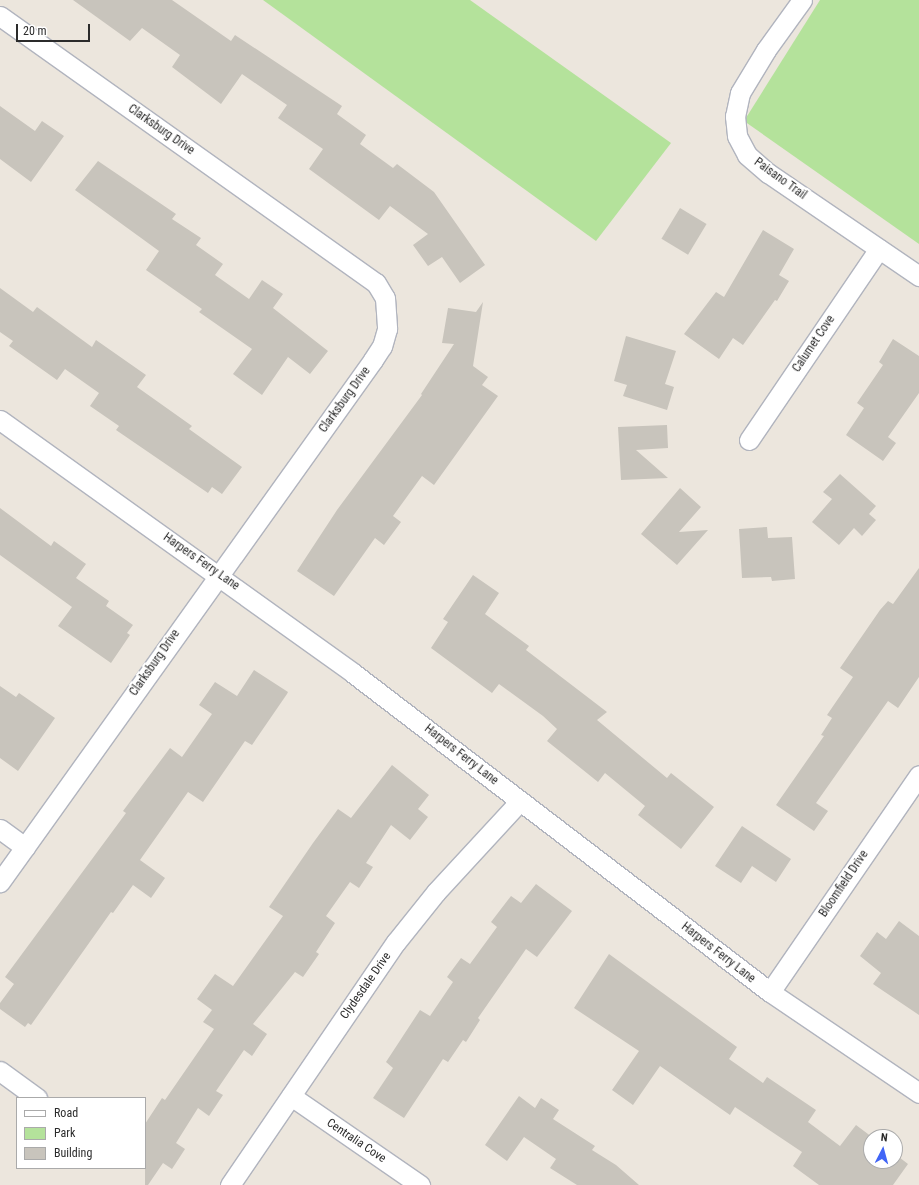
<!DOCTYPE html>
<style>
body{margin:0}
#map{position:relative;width:919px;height:1185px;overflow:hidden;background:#ece6dd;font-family:"Roboto Condensed",sans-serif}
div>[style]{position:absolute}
.green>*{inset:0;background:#b4e29b}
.building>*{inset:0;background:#c8c4bc;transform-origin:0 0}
.roads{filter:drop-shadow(1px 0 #b1b4be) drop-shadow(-1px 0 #b1b4be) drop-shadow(0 1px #b1b4be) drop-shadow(0 -1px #b1b4be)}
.minor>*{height:19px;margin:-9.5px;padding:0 9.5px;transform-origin:9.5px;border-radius:9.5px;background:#fff}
span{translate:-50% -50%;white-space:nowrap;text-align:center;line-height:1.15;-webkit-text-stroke:4px #fff;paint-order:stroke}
.street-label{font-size:12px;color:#2b2b2b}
.legend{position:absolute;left:16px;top:1097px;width:130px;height:72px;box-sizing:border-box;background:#fff;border:1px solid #aaa;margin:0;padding:5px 7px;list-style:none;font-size:12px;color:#2b2b2b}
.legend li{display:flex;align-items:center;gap:8px;height:20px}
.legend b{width:20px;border:1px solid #aaa}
.north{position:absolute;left:863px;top:1129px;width:40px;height:40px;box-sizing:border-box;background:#fff;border:1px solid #aaa;border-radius:50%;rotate:6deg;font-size:11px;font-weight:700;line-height:16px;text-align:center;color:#2b2b2b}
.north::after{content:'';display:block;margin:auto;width:14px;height:18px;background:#4165f6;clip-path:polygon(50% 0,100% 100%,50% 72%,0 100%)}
.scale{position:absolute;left:16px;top:24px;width:74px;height:18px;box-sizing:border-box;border:2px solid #2b2b2b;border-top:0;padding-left:5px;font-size:12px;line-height:14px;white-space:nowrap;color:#2b2b2b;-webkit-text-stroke:3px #fff;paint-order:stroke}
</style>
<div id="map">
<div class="green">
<div style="clip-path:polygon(263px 0,470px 0,671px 143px,596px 241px)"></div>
<div style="clip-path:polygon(820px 0,919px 0,919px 244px,744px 121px)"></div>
</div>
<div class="building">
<div style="clip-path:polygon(73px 0,172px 0,231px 41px,235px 35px,342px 106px,337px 114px,366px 135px,360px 144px,393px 168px,397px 164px,434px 192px,485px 265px,460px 283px,442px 257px,428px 266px,413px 245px,428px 234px,390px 206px,379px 220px,309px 169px,323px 149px,278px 118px,287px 105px,242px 74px,221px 104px,172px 67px,180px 55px,142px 28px,130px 41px)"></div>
<div style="clip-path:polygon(0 106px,35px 131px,42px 121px,64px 136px,31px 182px,0 159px)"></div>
<div style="clip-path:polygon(98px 161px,176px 214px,172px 219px,201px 238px,196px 245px,223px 264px,215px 275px,249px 299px,262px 280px,283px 294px,273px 308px,328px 351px,310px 374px,288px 357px,262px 395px,233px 374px,252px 349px,199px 312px,202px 309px,146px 270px,159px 251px,75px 190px)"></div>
<div style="left:680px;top:208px;width:31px;height:36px;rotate:31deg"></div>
<div style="clip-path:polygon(763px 230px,794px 249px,779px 275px,789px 281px,777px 301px,775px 300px,743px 345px,733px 338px,719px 359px,684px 334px,716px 292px,724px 297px)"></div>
<div style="clip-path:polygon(0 288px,33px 312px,37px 307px,92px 347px,96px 340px,146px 375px,137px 387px,192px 426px,189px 429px,242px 467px,222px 494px,212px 487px,208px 493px,116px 430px,119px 426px,90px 406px,99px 393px,65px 369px,57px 380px,9px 346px,13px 341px,0 332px)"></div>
<div style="clip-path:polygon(483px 302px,473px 366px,488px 377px,482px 385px,498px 396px,434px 485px,422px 476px,393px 516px,401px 522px,384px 545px,375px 538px,334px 596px,297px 571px,337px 510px,422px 395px,421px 394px,454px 344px,442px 343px,448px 308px,476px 312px)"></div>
<div style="clip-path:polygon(626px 336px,676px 351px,665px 384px,674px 387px,667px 410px,623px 396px,627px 385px,614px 381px)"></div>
<div style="clip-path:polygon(893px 339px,919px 356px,919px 393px,888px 437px,896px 443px,883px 461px,846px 435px,864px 408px,857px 403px,883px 365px,879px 362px)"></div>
<div style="clip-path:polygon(667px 425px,668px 448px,636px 450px,668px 478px,621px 480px,618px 427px)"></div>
<div style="clip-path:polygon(840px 474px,876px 506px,869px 514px,876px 520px,862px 536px,854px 528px,839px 545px,812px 522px,832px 499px,823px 492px)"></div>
<div style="clip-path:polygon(680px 488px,701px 507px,679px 532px,708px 530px,677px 565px,641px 534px)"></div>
<div style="clip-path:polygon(0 508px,51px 546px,54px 541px,86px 564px,76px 578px,109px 601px,106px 606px,133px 625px,127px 633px,130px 635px,111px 663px,58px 626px,72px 607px,0 555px)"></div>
<div style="clip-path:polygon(767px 527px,768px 538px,792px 537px,795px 579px,772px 581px,771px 577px,742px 578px,739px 529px)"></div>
<div style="clip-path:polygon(919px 568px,919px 677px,898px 708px,888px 701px,816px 803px,828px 811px,814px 831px,776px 805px,824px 736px,821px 735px,832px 718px,827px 715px,853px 677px,840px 668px,880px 610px,888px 601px,893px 604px)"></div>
<div style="clip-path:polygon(473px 575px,499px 593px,485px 614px,529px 646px,526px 650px,607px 712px,597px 720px,667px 778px,671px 773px,714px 807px,681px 849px,638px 815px,645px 806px,605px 773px,598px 782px,547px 741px,557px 729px,543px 716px,499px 684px,492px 693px,431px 648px,448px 622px,443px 619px)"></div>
<div style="clip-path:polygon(254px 670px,288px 692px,287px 694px,252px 745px,245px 741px,203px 802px,188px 792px,140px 860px,165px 878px,151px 898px,133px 885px,113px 913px,111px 912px,31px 1025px,28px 1023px,25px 1027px,0 1009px,0 1003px,14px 984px,5px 977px,126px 813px,123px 811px,170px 748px,182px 757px,212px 714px,199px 705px,215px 682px,237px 696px)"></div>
<div style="clip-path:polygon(0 686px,16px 697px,19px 693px,55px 718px,18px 771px,0 758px)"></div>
<div style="clip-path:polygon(392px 765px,429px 795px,418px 809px,428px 817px,410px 840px,391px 825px,366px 863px,373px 867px,359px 888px,350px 882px,326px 916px,335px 923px,316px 952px,319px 954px,303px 977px,295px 972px,253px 1024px,267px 1034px,252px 1056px,244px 1050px,216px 1091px,223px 1095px,209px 1116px,198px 1108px,176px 1143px,185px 1149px,172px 1169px,163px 1163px,148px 1185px,145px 1185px,145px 1124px,162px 1098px,165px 1100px,214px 1029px,203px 1022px,212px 1010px,197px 999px,215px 974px,233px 986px,283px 916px,269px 907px,313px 843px,338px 809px,351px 818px)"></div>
<div style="clip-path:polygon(742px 826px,791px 859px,776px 882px,752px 866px,741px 883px,715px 866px)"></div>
<div style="clip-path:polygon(536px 884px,572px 911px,537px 957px,526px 949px,478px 1018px,480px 1020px,466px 1042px,463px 1040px,448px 1062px,443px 1059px,404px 1118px,373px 1098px,393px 1068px,386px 1062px,420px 1010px,430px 1016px,453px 982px,447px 977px,461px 958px,470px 964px,497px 927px,491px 922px,511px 896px,521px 903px)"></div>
<div style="clip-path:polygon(899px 921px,919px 936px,919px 1015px,873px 984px,881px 973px,860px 956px,877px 932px,886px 939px)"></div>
<div style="clip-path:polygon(609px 954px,737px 1047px,729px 1059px,763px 1083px,767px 1077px,816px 1110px,808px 1122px,840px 1146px,856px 1125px,872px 1137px,871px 1161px,895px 1161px,895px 1154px,908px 1164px,893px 1185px,819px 1185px,793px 1166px,802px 1152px,735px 1107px,730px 1115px,660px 1066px,633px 1105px,612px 1090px,639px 1051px,574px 1008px)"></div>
<div style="clip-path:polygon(519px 1096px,535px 1108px,541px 1098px,559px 1110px,553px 1119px,595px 1146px,592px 1150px,616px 1165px,639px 1185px,577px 1185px,550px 1168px,556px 1159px,524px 1137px,507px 1161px,485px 1145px)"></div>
</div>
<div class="roads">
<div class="minor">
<div style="left:802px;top:0;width:62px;rotate:125.8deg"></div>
<div style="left:766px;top:50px;width:50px;rotate:121.2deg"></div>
<div style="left:740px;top:93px;width:24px;rotate:102deg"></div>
<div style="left:735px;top:116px;width:20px;rotate:84deg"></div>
<div style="left:737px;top:136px;width:21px;rotate:62deg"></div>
<div style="left:747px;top:155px;width:28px;rotate:41deg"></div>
<div style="left:768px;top:173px;width:183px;rotate:34.3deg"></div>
<div style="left:0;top:16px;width:461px;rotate:35.4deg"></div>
<div style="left:376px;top:283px;width:17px;rotate:59deg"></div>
<div style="left:385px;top:298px;width:31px;rotate:86deg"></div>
<div style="left:387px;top:329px;width:18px;rotate:106deg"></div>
<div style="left:382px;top:346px;width:17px;rotate:123deg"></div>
<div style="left:373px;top:360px;width:642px;rotate:125.55deg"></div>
<div style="left:0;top:420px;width:434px;rotate:35.6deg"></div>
<div style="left:353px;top:673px;width:525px;rotate:37.42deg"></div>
<div style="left:770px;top:992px;width:180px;rotate:34.1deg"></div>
<div style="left:749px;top:440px;width:231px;rotate:-55.8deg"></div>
<div style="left:0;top:829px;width:31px;rotate:36deg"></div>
<div style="left:770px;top:992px;width:263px;rotate:-55.5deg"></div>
<div style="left:0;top:1071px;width:46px;rotate:36.1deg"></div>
<div style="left:291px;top:1096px;width:157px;rotate:34.6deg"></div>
<div style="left:230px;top:1185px;width:294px;rotate:-55.7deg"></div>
<div style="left:396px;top:942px;width:64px;rotate:-51.3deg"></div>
<div style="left:436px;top:892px;width:124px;rotate:-47.3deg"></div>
</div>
</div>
<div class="street-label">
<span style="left:161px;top:130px;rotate:35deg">Clarksburg Drive</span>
<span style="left:780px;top:179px;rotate:36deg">Paisano Trail</span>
<span style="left:814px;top:344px;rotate:-56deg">Calumet Cove</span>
<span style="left:345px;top:400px;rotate:-54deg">Clarksburg Drive</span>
<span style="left:201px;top:562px;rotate:35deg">Harpers Ferry Lane</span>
<span style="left:155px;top:663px;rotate:-55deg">Clarksburg Drive</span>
<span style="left:461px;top:755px;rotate:38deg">Harpers Ferry Lane</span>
<span style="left:844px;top:884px;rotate:-56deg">Bloomfield Drive</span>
<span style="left:718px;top:953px;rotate:38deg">Harpers Ferry Lane</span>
<span style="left:366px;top:986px;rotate:-55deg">Clydesdale Drive</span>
<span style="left:356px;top:1141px;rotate:34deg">Centralia Cove</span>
</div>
<ul class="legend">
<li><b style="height:5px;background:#fff"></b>Road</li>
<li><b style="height:11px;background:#b4e29b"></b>Park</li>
<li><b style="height:11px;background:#c8c4bc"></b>Building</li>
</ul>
<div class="north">N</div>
<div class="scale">20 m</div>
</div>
